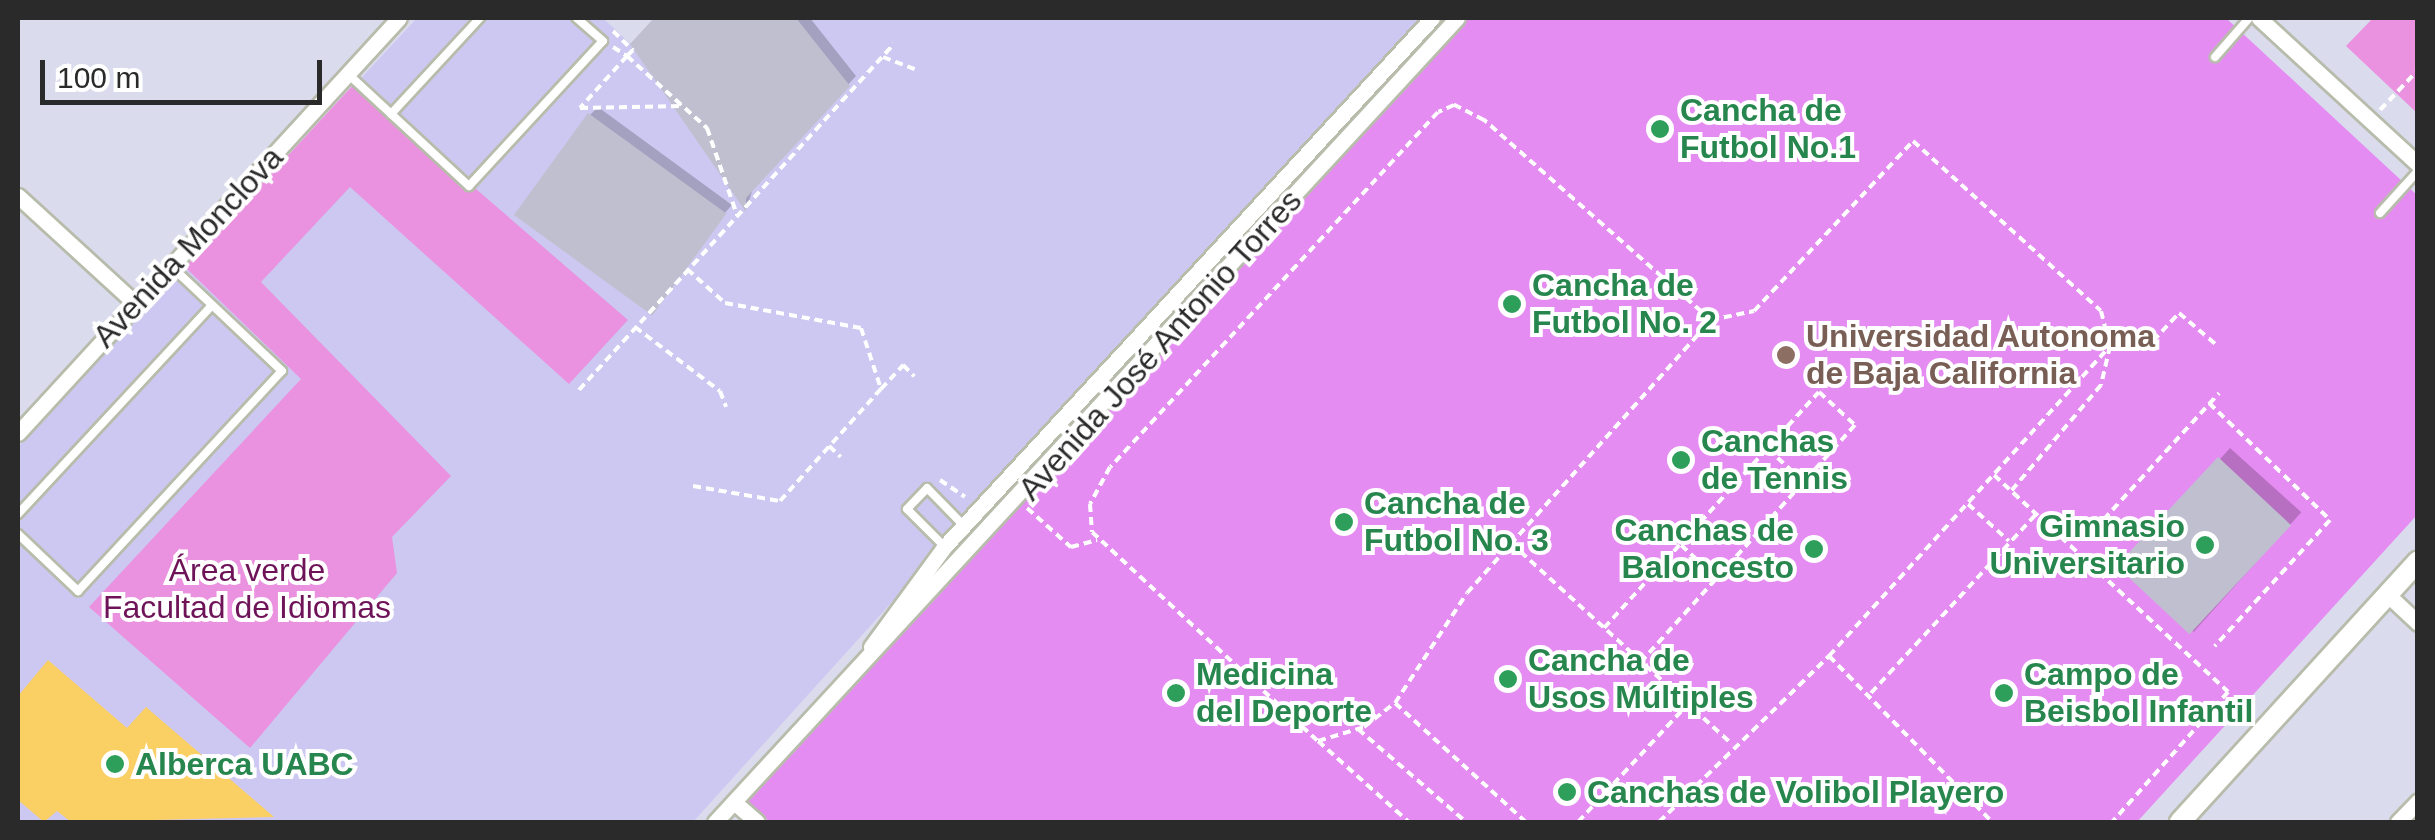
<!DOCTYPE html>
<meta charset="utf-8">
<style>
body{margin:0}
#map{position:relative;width:2435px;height:840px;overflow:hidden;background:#dbdbee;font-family:Arial,sans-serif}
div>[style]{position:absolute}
.education>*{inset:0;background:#cdc8f1}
.green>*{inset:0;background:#ea91e0}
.pitch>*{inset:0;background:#e58cf2}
.water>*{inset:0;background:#facf63}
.shadow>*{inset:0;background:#0003;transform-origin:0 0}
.building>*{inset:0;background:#c0bfcf;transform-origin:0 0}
.path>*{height:4px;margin-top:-2px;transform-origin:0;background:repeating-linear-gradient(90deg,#fff 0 8px,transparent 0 13px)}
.roads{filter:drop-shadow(2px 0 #b7bcab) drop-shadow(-2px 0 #b7bcab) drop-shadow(0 2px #b7bcab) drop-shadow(0 -2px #b7bcab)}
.service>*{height:8px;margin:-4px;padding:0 4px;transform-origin:4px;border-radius:4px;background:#fff}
.minor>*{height:15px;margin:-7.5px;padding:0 7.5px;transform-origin:7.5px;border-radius:7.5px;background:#fff}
.tertiary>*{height:20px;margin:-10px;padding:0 10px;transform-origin:10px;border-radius:10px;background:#fff}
.dots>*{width:28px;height:28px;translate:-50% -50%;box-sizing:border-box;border:5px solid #fff;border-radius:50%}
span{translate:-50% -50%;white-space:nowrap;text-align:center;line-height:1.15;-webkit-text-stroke:8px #fff;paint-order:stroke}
.leisure-label{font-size:32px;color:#27864d;font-weight:700}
.left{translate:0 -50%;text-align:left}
.right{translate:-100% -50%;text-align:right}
.street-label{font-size:32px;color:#2a2a2a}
.education-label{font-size:32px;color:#785e54;font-weight:700}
.park-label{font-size:32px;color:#6e1358}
.frame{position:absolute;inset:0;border:20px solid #2a2a2a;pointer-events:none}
.scale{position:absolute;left:40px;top:60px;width:282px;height:45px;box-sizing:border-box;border:5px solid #2a2a2a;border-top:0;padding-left:12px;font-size:30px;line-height:35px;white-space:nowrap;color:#2a2a2a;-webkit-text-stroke:8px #fff;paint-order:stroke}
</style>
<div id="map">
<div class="education">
<div style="clip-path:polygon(417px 18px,603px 18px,658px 70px,707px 18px,1420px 18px,693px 822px,18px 822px,18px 447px)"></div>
</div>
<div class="green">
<div style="clip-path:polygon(2373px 18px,2417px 18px,2417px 113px,2346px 46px)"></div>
<div style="clip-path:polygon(354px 84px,628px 320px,569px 384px,350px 187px,261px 282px,451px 476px,392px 537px,397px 573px,250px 748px,89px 607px,301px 379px,185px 267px)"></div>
</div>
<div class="pitch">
<div style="clip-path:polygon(1461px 18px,2226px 18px,2417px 195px,2417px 515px,2137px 822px,770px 822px,747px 802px)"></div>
</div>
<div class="water">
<div style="clip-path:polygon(48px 660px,127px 728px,146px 707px,274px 817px,71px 822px,57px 811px,44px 822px,18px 800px,18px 696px)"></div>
</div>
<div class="shadow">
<div style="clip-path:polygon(658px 18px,810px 18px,856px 76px,753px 188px,747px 208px,633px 44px)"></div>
<div style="clip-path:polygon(598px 107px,732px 205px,642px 305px,590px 115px)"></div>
<div style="left:2230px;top:448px;width:96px;height:161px;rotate:42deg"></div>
</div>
<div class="building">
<div style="clip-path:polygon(654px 18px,796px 18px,850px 86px,746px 198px,746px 212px,630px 44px)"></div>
<div style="left:588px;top:113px;width:171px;height:126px;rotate:36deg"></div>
<div style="left:2218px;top:457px;width:100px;height:149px;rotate:43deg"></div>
</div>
<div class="path">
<div style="left:613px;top:31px;width:28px;rotate:44deg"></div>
<div style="left:633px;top:50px;width:8px;rotate:135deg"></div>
<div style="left:627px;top:56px;width:108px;rotate:42deg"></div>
<div style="left:707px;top:128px;width:92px;rotate:71deg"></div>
<div style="left:613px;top:47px;width:17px;rotate:33deg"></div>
<div style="left:627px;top:56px;width:70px;rotate:132.1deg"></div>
<div style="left:580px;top:108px;width:103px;rotate:-1.1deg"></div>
<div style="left:883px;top:57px;width:34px;rotate:21deg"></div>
<div style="left:2380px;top:110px;width:55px;rotate:-46.5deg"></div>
<div style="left:687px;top:269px;width:51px;rotate:41.8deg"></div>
<div style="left:725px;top:303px;width:138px;rotate:10.4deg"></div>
<div style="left:861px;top:328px;width:64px;rotate:71.8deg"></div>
<div style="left:881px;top:389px;width:33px;rotate:-47deg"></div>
<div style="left:903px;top:365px;width:16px;rotate:45deg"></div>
<div style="left:1711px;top:320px;width:303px;rotate:-138.6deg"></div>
<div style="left:1484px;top:120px;width:34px;rotate:-153deg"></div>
<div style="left:1454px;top:105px;width:17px;rotate:156deg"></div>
<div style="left:1438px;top:112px;width:483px;rotate:132.7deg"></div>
<div style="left:1110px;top:467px;width:42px;rotate:118.4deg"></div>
<div style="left:1090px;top:504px;width:28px;rotate:86deg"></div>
<div style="left:1092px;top:532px;width:308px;rotate:42.8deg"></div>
<div style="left:1318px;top:741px;width:48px;rotate:-16.9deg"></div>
<div style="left:1364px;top:727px;width:39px;rotate:-38deg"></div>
<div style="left:1395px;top:703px;width:131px;rotate:-56.8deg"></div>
<div style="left:1467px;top:593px;width:366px;rotate:-48.2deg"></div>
<div style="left:1711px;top:320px;width:44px;rotate:-11.8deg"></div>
<div style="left:1754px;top:311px;width:233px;rotate:-46.9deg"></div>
<div style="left:1913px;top:141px;width:253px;rotate:42.1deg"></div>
<div style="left:2101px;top:311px;width:36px;rotate:76deg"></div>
<div style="left:2110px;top:346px;width:40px;rotate:103deg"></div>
<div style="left:2101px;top:385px;width:139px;rotate:130.3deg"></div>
<div style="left:635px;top:327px;width:106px;rotate:37deg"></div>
<div style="left:720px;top:391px;width:17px;rotate:69deg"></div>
<div style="left:579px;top:390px;width:468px;rotate:-47.7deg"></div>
<div style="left:2209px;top:403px;width:168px;rotate:44deg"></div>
<div style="left:2330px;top:520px;width:171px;rotate:132.4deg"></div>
<div style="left:829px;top:446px;width:16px;rotate:43deg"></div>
<div style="left:1768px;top:449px;width:49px;rotate:42.5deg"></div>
<div style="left:1994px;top:475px;width:319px;rotate:42.8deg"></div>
<div style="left:2228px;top:692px;width:174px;rotate:131.7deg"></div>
<div style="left:940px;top:480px;width:30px;rotate:34deg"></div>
<div style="left:693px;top:486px;width:88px;rotate:9.8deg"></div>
<div style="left:780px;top:501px;width:151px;rotate:-48deg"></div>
<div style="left:1968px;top:504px;width:55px;rotate:42.1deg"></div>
<div style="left:1027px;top:508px;width:59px;rotate:41.6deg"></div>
<div style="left:1071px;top:547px;width:27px;rotate:-15deg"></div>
<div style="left:2095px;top:529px;width:184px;rotate:-47.6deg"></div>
<div style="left:1511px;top:543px;width:299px;rotate:42.3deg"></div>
<div style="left:1681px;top:545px;width:49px;rotate:42.5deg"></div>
<div style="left:1604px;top:628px;width:319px;rotate:-47.7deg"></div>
<div style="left:1819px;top:392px;width:49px;rotate:42.5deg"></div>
<div style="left:1855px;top:425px;width:319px;rotate:132.1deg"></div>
<div style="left:1829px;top:656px;width:233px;rotate:45.5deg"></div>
<div style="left:1871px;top:693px;width:243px;rotate:-47.3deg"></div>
<div style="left:1395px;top:703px;width:177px;rotate:42.3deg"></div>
<div style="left:1358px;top:729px;width:143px;rotate:40.7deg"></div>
<div style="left:1318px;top:741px;width:122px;rotate:41.7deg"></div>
<div style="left:1578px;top:822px;width:160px;rotate:-47deg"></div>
<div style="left:1659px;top:822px;width:238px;rotate:-44.3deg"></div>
<div style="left:1829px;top:656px;width:418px;rotate:-47.8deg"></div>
<div style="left:2110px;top:346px;width:43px;rotate:-6.6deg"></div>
<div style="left:2153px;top:341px;width:38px;rotate:-47deg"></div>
<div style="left:2179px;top:313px;width:52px;rotate:40.4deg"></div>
</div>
<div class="roads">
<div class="service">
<div style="left:2215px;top:57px;width:52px;rotate:-48.9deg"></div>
<div style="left:348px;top:74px;width:165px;rotate:42.8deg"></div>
<div style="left:469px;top:186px;width:197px;rotate:-47.3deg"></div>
<div style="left:603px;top:41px;width:35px;rotate:-139deg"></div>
<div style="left:391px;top:114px;width:131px;rotate:-47.2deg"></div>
<div style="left:2380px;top:213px;width:57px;rotate:-47.9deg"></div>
<div style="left:18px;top:514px;width:285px;rotate:-47.1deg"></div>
<div style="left:18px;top:534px;width:83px;rotate:43.5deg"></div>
<div style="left:78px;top:591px;width:300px;rotate:-47.2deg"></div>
<div style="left:282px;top:371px;width:151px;rotate:-136.6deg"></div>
<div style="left:946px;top:548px;width:55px;rotate:-135deg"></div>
<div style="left:907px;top:509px;width:29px;rotate:-46deg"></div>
<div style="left:927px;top:488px;width:56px;rotate:45.7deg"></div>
</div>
<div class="minor">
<div style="left:2259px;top:18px;width:216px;rotate:42.6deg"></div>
<div style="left:18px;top:196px;width:160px;rotate:42.5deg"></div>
<div style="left:18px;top:433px;width:563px;rotate:-47.45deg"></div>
<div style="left:2388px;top:595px;width:41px;rotate:43deg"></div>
<div style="left:871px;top:647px;width:125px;rotate:-53.8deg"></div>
<div style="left:945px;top:546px;width:718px;rotate:-47.31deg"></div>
<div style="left:734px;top:802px;width:30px;rotate:41deg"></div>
<div style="left:715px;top:822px;width:1094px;rotate:-47.3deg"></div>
<div style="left:2398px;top:822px;width:29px;rotate:-46deg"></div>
</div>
<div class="tertiary">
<div style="left:2180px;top:822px;width:353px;rotate:-47.6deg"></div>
</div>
</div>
<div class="dots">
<div style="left:1660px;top:129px;background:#2e9e5b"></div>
<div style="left:1512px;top:304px;background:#2e9e5b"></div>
<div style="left:1786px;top:355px;background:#8d6e63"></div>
<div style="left:1681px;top:460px;background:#2e9e5b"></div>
<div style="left:1344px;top:522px;background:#2e9e5b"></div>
<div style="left:2205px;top:545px;background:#2e9e5b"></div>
<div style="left:1814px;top:549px;background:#2e9e5b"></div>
<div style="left:1508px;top:679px;background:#2e9e5b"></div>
<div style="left:1176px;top:693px;background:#2e9e5b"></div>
<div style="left:2004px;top:693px;background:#2e9e5b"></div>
<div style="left:115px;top:764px;background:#2e9e5b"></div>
<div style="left:1567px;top:792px;background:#2e9e5b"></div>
</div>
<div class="leisure-label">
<span class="left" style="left:1680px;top:129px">Cancha de<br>Futbol No.1</span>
<span class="left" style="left:1532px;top:304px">Cancha de<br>Futbol No. 2</span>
<span class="left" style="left:1701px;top:460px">Canchas<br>de Tennis</span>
<span class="left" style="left:1364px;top:522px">Cancha de<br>Futbol No. 3</span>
<span class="right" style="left:2185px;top:545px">Gimnasio<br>Universitario</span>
<span class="right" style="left:1794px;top:549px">Canchas de<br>Baloncesto</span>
<span class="left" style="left:1528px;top:679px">Cancha de<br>Usos Múltiples</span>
<span class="left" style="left:1196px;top:693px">Medicina<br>del Deporte</span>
<span class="left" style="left:2024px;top:693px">Campo de<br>Beisbol Infantil</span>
<span class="left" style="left:135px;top:764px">Alberca UABC</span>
<span class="left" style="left:1587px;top:792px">Canchas de Volibol Playero</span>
</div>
<div class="street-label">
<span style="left:188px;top:247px;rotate:-47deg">Avenida Monclova</span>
<span style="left:1160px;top:345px;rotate:-48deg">Avenida José Antonio Torres</span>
</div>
<div class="education-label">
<span class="left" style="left:1806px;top:355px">Universidad Autonoma<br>de Baja California</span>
</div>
<div class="park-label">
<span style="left:247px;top:589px">Área verde<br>Facultad de Idiomas</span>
</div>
<div class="frame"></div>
<div class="scale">100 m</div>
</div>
